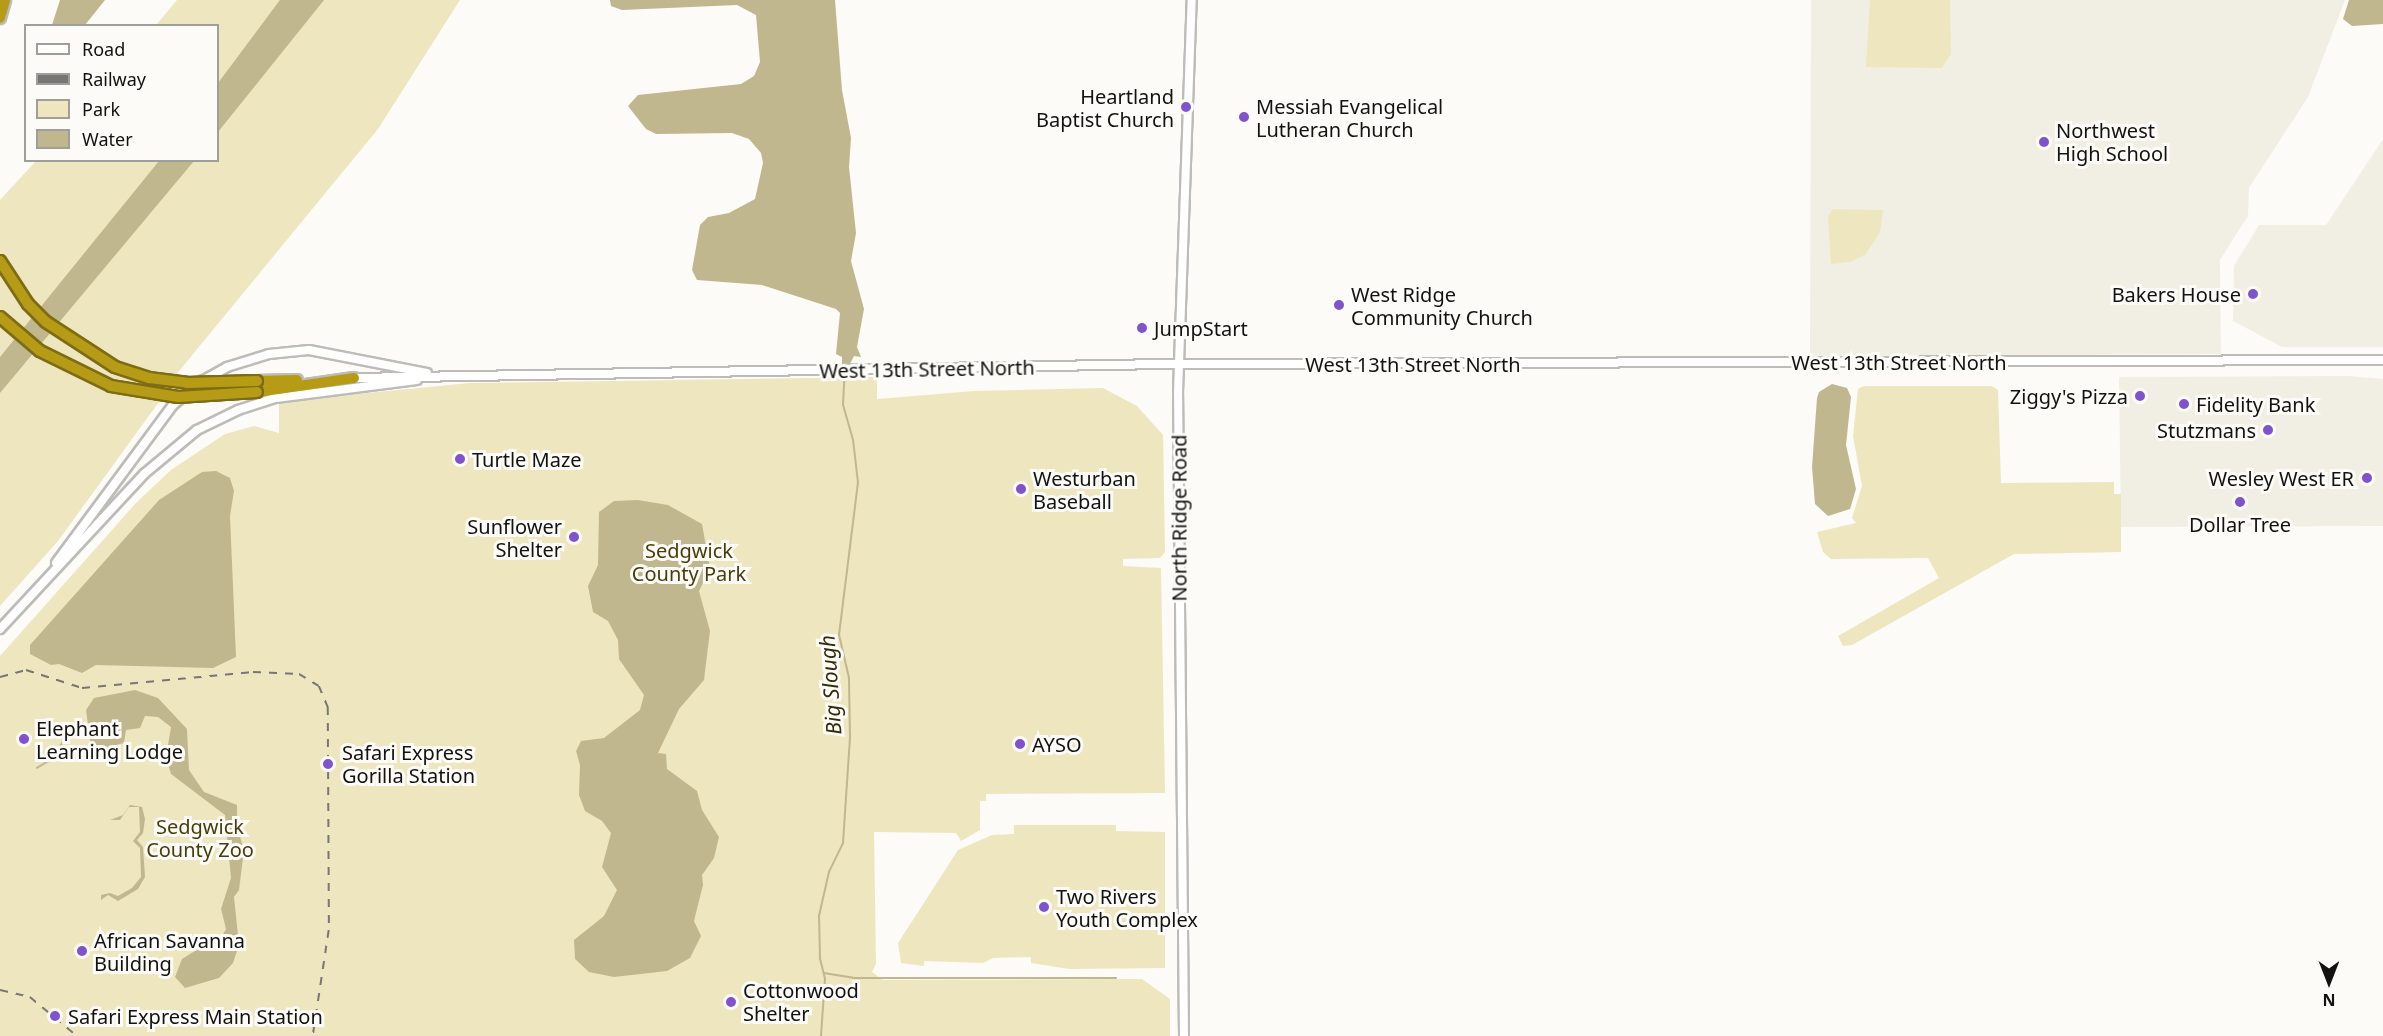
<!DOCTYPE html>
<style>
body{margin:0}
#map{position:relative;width:2383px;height:1036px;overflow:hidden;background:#fcfbf7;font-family:"Noto Sans",sans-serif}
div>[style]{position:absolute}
.built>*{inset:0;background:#f1efe4}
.green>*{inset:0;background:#eee6bf}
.water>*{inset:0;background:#c0b78f}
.stream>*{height:1.5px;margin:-0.75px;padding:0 0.75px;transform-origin:0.75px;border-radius:0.75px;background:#c0b78f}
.roads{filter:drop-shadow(2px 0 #bdbcb8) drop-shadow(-2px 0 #bdbcb8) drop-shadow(0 2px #bdbcb8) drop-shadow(0 -2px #bdbcb8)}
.tertiary>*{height:8px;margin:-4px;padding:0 4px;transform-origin:4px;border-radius:4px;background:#fff}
.secondary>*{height:8px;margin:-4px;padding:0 4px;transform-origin:4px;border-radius:4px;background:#fff}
.motorway>*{height:10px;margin:-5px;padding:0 5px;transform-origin:5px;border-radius:5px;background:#b69c16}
.rail>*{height:1.5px;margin-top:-0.75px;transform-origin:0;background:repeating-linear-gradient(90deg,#777674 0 8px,transparent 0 16px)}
.bridges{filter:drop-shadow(2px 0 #7d6c14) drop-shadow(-2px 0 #7d6c14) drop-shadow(0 2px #7d6c14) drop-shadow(0 -2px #7d6c14)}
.motorway-bridge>*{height:10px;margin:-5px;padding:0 5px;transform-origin:5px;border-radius:5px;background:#b69c16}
.dots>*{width:16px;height:16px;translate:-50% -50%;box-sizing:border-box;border:3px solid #fcfbf7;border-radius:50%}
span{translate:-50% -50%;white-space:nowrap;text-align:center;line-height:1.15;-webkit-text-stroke:6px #fcfbf7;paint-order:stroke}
.poi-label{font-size:20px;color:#121211}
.right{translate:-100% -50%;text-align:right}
.left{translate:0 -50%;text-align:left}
.street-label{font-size:20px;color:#121211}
.park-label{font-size:20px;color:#483d09}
.water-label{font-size:21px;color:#332b08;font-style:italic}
.legend{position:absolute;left:24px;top:24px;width:195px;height:138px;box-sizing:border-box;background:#fcfbf7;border:2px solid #9e9e9b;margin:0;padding:8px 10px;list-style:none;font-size:18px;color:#121211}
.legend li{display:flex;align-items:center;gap:12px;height:30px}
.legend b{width:30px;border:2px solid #9e9e9b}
.north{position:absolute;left:2299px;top:952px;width:60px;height:60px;-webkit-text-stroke:4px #fcfbf7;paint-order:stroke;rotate:180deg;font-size:16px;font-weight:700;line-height:24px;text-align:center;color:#121211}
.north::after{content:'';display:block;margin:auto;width:21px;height:27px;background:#121211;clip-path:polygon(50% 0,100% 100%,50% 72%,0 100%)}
</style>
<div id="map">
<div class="built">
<div style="clip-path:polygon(1811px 0,2345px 0,2308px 97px,2249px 188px,2248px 216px,2220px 260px,2221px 354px,1810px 356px)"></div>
<div style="clip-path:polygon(2383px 139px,2383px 347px,2282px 347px,2233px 321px,2234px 266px,2259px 225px,2326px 225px)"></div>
<div style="clip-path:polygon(2348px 376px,2383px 379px,2383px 526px,2121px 527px,2119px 377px)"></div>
</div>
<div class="green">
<div style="clip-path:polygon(177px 0,460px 0,378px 129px,175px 376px,154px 394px,164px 395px,58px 541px,0 606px,0 200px,36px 161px,218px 160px,218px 26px,156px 25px)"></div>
<div style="clip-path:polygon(1870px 0,1950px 0,1951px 54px,1942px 68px,1866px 67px)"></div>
<div style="clip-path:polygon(1833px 209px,1883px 210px,1880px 232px,1866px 254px,1850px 262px,1831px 264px,1828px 216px)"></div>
<div style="clip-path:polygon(877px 377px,877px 399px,974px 391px,1103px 388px,1137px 406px,1163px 435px,1165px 552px,1160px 558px,1123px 559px,1123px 566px,1161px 568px,1165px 793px,986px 794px,986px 801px,980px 801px,980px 830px,961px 841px,956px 833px,874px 832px,876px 964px,872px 972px,883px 980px,1142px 979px,1170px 999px,1170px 1036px,0 1036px,0 656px,136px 503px,171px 470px,225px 434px,254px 426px,279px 433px,279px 404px,295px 400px,470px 383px)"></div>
<div style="clip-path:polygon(1864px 386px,1992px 386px,1998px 390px,2001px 483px,2114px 482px,2114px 494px,2121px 494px,2121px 552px,2014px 554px,1852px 645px,1843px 646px,1838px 636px,1939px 578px,1928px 558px,1831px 559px,1823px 552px,1817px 532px,1856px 523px,1852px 518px,1862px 486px,1853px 436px,1858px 389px)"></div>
<div style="clip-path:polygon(1014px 825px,1116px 825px,1116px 831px,1165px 832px,1165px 968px,1069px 969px,1031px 963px,1031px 957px,993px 958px,983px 963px,924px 961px,924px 966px,901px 963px,898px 943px,958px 850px,992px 835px,1014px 834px)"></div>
</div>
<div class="water">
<div style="clip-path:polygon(60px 0,105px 0,85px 25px,52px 25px)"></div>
<div style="clip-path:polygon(280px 0,324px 0,218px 132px,218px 83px)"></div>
<div style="clip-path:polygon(610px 0,835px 0,842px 90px,851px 138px,849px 167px,856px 233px,851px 261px,864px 309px,857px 347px,861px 357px,854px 356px,850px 364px,842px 364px,842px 357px,836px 354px,840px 313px,836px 309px,762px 285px,697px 280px,692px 270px,700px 225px,708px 217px,729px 213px,755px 199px,763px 163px,761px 153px,749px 139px,732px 133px,656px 134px,646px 129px,628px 106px,638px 95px,741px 84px,754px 76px,760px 62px,756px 15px,737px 5px,622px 10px,611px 6px)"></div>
<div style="clip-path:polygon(2349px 0,2383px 0,2383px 24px,2352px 26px,2343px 19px)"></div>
<div style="clip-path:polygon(159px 161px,194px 161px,0 393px,0 357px)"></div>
<div style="clip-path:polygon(1832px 384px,1847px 388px,1851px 397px,1846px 445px,1856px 489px,1850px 509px,1828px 516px,1815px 504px,1812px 467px,1817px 398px,1819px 392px)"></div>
<div style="clip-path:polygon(216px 471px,230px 478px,234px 491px,230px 516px,236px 657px,213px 668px,96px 665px,82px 673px,59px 664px,51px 665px,30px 654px,30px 645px,159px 500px,202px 472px)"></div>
<div style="clip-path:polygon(638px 500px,668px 505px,702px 524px,710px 569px,699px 591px,710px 631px,704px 680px,679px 709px,658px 753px,666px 754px,667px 769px,697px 791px,702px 810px,719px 837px,714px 858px,702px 875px,703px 885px,694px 921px,701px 936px,690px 958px,667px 971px,614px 977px,589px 972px,575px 959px,574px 940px,604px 916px,617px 890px,602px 867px,611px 833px,602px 821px,585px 811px,579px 795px,580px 765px,576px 751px,581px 741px,604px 738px,640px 710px,644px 695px,619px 659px,618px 640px,608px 621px,593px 612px,588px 586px,598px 565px,599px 512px,614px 501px)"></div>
<div style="clip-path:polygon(135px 690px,158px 698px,187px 729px,189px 770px,204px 792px,237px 805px,237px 827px,244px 850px,239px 890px,234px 897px,239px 945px,233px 963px,219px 978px,185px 988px,175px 977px,182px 959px,198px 949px,217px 945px,226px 929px,221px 909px,231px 878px,225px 815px,171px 774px,166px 757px,171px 727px,158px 717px,145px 716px,140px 728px,126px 730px,124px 743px,108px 747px,105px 754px,100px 751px,92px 755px,86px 710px,94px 698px)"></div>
<div style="clip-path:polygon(130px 805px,142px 807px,145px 819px,143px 833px,137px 840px,143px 847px,145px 877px,138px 889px,118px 901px,108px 895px,101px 900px,101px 895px,110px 893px,118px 896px,132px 888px,141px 877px,140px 848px,133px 841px,140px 832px,139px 807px,129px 807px,120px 820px,110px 820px,123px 815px)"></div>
</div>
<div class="stream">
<div style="left:37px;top:768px;width:21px;rotate:-31deg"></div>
<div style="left:55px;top:757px;width:28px;rotate:-63deg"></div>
<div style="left:68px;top:732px;width:19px;rotate:-9deg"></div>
<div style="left:824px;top:973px;width:31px;rotate:9deg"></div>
<div style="left:855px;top:978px;width:261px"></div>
<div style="left:821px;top:1036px;width:57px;rotate:-86deg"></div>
<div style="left:825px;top:979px;width:21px;rotate:-104deg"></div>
<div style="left:820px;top:959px;width:43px;rotate:-91.3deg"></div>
<div style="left:819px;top:916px;width:45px;rotate:-77.2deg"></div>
<div style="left:829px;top:872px;width:32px;rotate:-64deg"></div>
<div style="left:843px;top:843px;width:105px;rotate:-86.2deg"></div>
<div style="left:850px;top:738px;width:60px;rotate:-91deg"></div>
<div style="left:849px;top:678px;width:44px;rotate:-103.1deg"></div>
<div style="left:839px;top:635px;width:153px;rotate:-82.9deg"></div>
<div style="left:858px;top:483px;width:43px;rotate:-96.6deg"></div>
<div style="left:853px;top:440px;width:36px;rotate:-106deg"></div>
<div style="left:843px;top:405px;width:33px;rotate:-87deg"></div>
</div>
<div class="roads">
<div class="tertiary">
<div style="left:354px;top:378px;width:814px;rotate:-0.99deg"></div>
<div style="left:1168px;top:364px;width:1215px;rotate:-0.19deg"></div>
<div style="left:56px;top:563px;width:197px;rotate:-53.5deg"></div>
<div style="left:173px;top:405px;width:38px;rotate:-40deg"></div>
<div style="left:202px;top:381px;width:29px;rotate:-29deg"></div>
<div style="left:227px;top:367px;width:44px;rotate:-17.2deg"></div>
<div style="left:269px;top:354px;width:40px;rotate:-5.7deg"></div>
<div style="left:309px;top:350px;width:120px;rotate:11deg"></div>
<div style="left:0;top:629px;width:212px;rotate:-47.1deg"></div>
<div style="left:144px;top:474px;width:69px;rotate:-39.7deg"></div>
<div style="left:197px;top:430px;width:46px;rotate:-26deg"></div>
<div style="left:238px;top:410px;width:40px;rotate:-18deg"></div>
<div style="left:276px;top:398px;width:142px;rotate:-7.3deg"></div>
</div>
<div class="secondary">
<div style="left:1184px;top:1036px;width:644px;rotate:-90.53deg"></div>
<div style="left:1178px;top:392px;width:392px;rotate:-88deg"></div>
</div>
<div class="motorway">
<div style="left:0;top:18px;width:19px;rotate:-74deg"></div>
<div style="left:257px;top:381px;width:40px;rotate:-1.4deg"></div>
<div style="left:257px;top:392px;width:98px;rotate:-8.2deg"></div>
</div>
</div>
<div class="rail">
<div style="left:0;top:677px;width:27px;rotate:-15deg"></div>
<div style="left:26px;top:670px;width:59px;rotate:17.8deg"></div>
<div style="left:82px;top:688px;width:172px;rotate:-5.3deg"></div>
<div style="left:253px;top:672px;width:46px;rotate:2.5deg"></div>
<div style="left:299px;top:674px;width:23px;rotate:31deg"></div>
<div style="left:319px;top:686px;width:23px;rotate:67deg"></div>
<div style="left:328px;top:707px;width:223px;rotate:89.7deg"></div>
<div style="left:329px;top:930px;width:107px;rotate:98.6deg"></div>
<div style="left:0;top:990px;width:31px;rotate:13deg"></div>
<div style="left:30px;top:997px;width:61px;rotate:39.7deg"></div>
</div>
<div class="bridges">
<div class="motorway-bridge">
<div style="left:0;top:261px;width:51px;rotate:56.9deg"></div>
<div style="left:28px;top:304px;width:25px;rotate:45deg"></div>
<div style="left:46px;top:322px;width:82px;rotate:33.1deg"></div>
<div style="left:115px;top:367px;width:36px;rotate:18deg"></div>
<div style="left:149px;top:378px;width:38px;rotate:7deg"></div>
<div style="left:187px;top:383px;width:70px;rotate:-1.6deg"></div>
<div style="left:0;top:317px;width:52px;rotate:40.4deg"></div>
<div style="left:40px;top:351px;width:79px;rotate:26.2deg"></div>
<div style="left:111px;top:386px;width:68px;rotate:9.3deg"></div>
<div style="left:178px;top:397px;width:79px;rotate:-3.6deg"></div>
</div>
</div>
<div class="dots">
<div style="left:1186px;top:107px;background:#7f53cc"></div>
<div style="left:1244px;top:117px;background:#7f53cc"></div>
<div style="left:2044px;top:142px;background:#7f53cc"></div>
<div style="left:2253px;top:294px;background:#7f53cc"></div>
<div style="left:1339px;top:305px;background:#7f53cc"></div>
<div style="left:1142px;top:328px;background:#7f53cc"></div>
<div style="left:2140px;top:396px;background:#7f53cc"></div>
<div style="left:2184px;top:404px;background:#7f53cc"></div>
<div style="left:2268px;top:430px;background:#7f53cc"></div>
<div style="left:460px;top:459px;background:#7f53cc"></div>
<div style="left:2367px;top:478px;background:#7f53cc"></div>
<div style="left:1021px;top:489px;background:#7f53cc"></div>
<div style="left:2240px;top:502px;background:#7f53cc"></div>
<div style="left:574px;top:537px;background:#7f53cc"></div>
<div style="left:24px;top:739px;background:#7f53cc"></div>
<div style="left:1020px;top:744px;background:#7f53cc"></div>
<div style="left:328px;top:764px;background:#7f53cc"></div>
<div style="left:1044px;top:907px;background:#7f53cc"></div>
<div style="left:82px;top:951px;background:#7f53cc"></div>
<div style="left:731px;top:1002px;background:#7f53cc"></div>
<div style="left:55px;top:1016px;background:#7f53cc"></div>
</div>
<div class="poi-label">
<span class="right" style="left:1174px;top:108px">Heartland<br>Baptist Church</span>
<span class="left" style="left:1256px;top:118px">Messiah Evangelical<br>Lutheran Church</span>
<span class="left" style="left:2056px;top:142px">Northwest<br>High School</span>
<span class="left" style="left:1351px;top:306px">West Ridge<br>Community Church</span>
<span class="right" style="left:2241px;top:294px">Bakers House</span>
<span class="left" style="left:1154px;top:328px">JumpStart</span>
<span class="right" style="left:2128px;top:396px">Ziggy's Pizza</span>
<span class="left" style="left:2196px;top:404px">Fidelity Bank</span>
<span class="right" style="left:2256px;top:430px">Stutzmans</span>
<span class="left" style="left:472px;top:459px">Turtle Maze</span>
<span class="left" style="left:1033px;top:490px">Westurban<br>Baseball</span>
<span class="right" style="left:2354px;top:478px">Wesley West ER</span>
<span style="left:2240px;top:524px">Dollar Tree</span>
<span class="right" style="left:562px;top:538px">Sunflower<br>Shelter</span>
<span class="left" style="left:36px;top:740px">Elephant<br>Learning Lodge</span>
<span class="left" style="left:1032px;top:744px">AYSO</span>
<span class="left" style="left:342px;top:764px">Safari Express<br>Gorilla Station</span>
<span class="left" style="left:1056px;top:908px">Two Rivers<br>Youth Complex</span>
<span class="left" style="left:94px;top:952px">African Savanna<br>Building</span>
<span class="left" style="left:743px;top:1002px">Cottonwood<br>Shelter</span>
<span class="left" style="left:68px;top:1016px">Safari Express Main Station</span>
</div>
<div class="street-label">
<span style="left:1899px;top:362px">West 13th Street North</span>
<span style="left:1413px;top:364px">West 13th Street North</span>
<span style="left:927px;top:369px;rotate:-1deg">West 13th Street North</span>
<span style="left:1179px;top:518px;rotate:-90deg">North Ridge Road</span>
</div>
<div class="park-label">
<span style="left:689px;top:562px">Sedgwick<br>County Park</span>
<span style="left:200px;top:838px">Sedgwick<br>County Zoo</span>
</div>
<div class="water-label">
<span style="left:830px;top:685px;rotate:-94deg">Big Slough</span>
</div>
<ul class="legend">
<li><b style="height:8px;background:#fff"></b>Road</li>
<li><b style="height:8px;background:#777674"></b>Railway</li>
<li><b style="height:16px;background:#eee6bf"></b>Park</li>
<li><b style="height:16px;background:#c0b78f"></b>Water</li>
</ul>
<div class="north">N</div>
</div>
